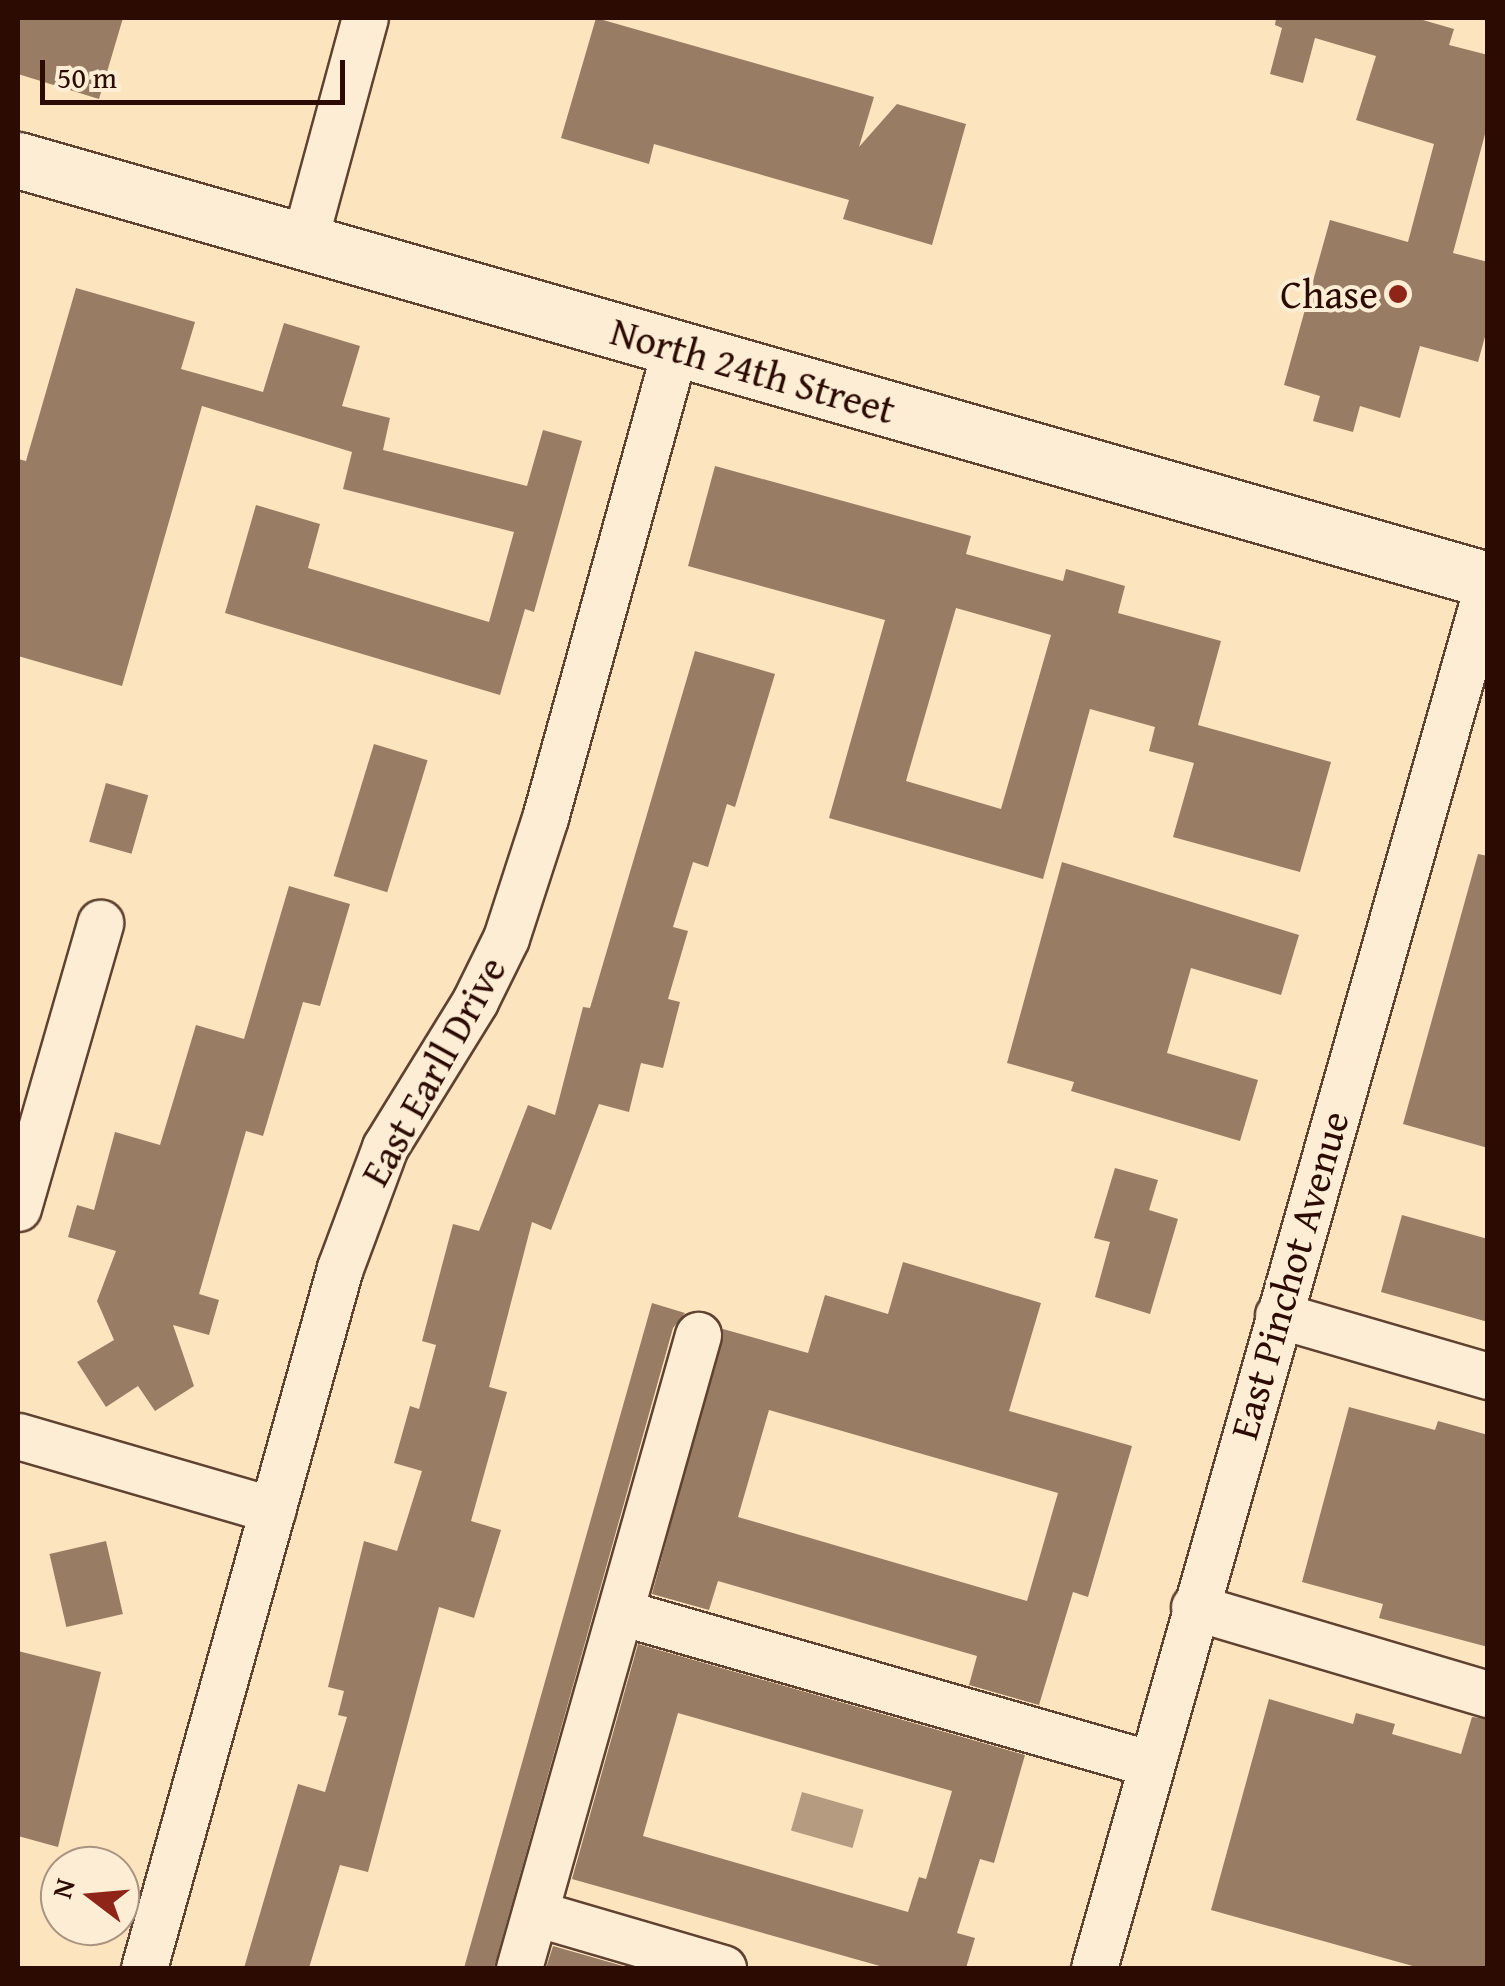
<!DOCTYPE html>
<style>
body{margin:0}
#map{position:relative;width:1505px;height:1986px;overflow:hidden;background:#fce4bf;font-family:"Gentium Book Plus",serif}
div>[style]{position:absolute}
.water>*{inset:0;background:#b59b7f;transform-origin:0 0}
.building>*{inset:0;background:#987c64;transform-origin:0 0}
.roads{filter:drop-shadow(2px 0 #604231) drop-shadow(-2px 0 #604231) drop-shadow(0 2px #604231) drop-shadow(0 -2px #604231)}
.street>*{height:45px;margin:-22.5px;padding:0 22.5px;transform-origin:22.5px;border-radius:22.5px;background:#fdedd5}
.secondary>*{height:55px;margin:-27.5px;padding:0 27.5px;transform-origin:27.5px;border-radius:27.5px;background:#fdedd5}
.dots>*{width:28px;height:28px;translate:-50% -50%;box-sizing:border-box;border:5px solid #fdedd5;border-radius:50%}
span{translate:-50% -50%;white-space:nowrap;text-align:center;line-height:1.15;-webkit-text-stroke:8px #fdedd5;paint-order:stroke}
.poi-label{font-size:40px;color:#2c0c02}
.right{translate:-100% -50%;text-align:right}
.street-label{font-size:40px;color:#2c0c02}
.frame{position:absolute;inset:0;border:20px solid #2c0c02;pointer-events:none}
.north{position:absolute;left:40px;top:1846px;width:100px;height:100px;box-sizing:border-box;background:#fdedd5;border:2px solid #a99381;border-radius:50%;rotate:286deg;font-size:28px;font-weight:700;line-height:40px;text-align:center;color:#2c0c02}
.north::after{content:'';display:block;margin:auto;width:35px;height:45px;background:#8f2418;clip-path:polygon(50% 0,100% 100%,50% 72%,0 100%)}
.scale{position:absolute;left:40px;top:60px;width:305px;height:45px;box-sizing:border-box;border:5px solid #2c0c02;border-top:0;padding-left:12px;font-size:30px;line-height:35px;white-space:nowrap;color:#2c0c02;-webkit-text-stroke:8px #fdedd5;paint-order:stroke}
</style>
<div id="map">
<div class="water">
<div style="left:802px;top:1792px;width:64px;height:40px;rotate:16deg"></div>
</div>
<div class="building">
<div style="clip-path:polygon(18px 18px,123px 18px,99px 99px,18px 74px)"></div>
<div style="clip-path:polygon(596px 18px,874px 97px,859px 147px,897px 104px,966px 124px,932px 245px,843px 219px,849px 200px,654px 144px,649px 164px,561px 138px)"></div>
<div style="clip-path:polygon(1276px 18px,1416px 18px,1454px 29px,1449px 45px,1488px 55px,1488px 123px,1453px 253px,1488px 262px,1488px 326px,1478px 362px,1420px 346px,1400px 418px,1360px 406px,1353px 432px,1313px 421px,1320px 396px,1284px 385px,1330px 220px,1408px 242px,1434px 144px,1356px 120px,1376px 56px,1315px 38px,1303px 83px,1270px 74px,1282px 28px,1275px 25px)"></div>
<div style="clip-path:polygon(76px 288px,195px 322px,181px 369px,263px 392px,284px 323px,360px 346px,342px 406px,390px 418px,383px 450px,527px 486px,543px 430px,582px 441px,534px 612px,525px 609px,500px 695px,225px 613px,256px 505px,320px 524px,308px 568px,489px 622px,514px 532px,343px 489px,352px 452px,202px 406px,122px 686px,18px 656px,18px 459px,26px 461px)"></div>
<div style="clip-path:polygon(evenodd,715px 466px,971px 536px,966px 554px,1063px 581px,1066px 569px,1125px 586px,1118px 613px,1221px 641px,1198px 725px,1331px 762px,1300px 872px,1173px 837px,1194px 763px,1149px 751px,1155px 727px,1090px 709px,1043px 879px,829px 818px,885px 620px,688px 566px,715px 466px,956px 608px,1051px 635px,1001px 809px,906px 781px,956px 608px)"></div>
<div style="clip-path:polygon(695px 651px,775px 674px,735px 807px,727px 804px,708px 867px,693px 862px,673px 927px,688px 931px,668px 999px,680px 1002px,663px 1068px,641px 1063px,629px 1112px,599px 1104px,551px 1230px,532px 1222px,489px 1387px,507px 1392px,471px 1521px,501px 1530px,474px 1618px,439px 1607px,368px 1872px,340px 1865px,309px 1968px,244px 1968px,298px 1784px,325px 1792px,347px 1717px,338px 1715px,344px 1691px,328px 1687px,364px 1541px,397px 1551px,422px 1471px,394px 1463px,410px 1406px,419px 1409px,436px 1345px,422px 1341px,453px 1224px,479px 1231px,528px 1105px,555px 1115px,583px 1007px,590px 1008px)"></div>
<div style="left:374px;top:744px;width:56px;height:138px;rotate:17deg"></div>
<div style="left:106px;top:783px;width:44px;height:61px;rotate:16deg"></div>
<div style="clip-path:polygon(1478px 854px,1488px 856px,1488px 1148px,1403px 1124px)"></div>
<div style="clip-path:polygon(1062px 862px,1299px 935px,1281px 995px,1191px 968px,1167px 1053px,1258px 1080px,1240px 1141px,1071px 1091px,1074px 1082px,1007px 1063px)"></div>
<div style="clip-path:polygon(289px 886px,350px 904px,320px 1006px,303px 1002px,263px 1136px,246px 1131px,199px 1294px,219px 1300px,209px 1335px,173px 1325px,194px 1386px,155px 1411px,138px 1386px,106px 1407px,77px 1362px,114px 1340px,97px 1301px,116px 1251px,68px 1237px,77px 1205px,94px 1210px,115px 1132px,160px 1145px,196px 1025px,244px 1039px)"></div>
<div style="clip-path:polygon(1115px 1168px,1158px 1180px,1149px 1210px,1178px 1219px,1150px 1314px,1095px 1297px,1110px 1242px,1094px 1238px)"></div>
<div style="clip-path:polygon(1402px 1215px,1488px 1239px,1488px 1322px,1381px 1292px)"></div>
<div style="clip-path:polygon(evenodd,903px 1262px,1041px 1303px,1009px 1411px,1132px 1446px,1088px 1597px,1073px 1592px,1039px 1705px,969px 1685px,977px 1656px,718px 1581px,709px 1610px,652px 1594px,723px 1329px,808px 1353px,825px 1295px,888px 1314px,903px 1262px,769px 1410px,1058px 1493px,1027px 1601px,738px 1517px,769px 1410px)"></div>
<div style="clip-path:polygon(652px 1303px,685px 1313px,673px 1328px,494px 1968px,464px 1968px)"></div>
<div style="clip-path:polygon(1349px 1407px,1435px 1430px,1438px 1421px,1488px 1435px,1488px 1647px,1379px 1618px,1383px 1604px,1302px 1582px)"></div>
<div style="left:106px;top:1541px;width:75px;height:58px;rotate:77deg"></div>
<div style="clip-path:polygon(evenodd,638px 1644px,1025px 1755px,994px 1863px,980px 1859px,957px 1933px,975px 1938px,966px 1968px,887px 1968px,572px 1879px,638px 1644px,678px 1713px,952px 1791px,926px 1879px,919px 1877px,908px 1912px,643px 1836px,678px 1713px)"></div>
<div style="clip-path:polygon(18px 1651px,101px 1672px,58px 1847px,18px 1836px)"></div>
<div style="clip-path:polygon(1269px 1699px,1353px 1724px,1356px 1713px,1395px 1724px,1392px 1734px,1461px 1754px,1472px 1717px,1488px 1719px,1488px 1968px,1420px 1968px,1211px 1910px)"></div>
<div style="clip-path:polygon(553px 1946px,623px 1966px,623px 1968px,546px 1968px)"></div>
</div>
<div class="roads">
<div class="street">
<div style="left:304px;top:242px;width:232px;rotate:-74.8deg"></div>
<div style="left:18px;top:1208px;width:297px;rotate:-73.9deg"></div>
<div style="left:1278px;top:1315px;width:219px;rotate:16.2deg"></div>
<div style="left:18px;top:1436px;width:265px;rotate:16.2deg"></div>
<div style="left:1194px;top:1607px;width:307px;rotate:16.5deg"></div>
<div style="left:620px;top:1612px;width:552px;rotate:15.97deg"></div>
<div style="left:535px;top:1913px;width:196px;rotate:16.3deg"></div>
<div style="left:144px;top:1968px;width:727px;rotate:-74.36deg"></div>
<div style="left:340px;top:1268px;width:129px;rotate:-69.6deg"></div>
<div style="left:385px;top:1147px;width:172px;rotate:-58.3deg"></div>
<div style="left:475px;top:1001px;width:70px;rotate:-63.8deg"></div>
<div style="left:506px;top:938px;width:126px;rotate:-72deg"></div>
<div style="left:545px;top:818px;width:488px;rotate:-74.5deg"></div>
<div style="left:519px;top:1968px;width:658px;rotate:-74.21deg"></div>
<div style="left:1094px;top:1968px;width:1440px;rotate:-74.12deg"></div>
</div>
<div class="secondary">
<div style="left:18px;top:160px;width:1529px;rotate:15.95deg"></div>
</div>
</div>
<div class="dots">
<div style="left:1398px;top:294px;background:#8f2418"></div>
</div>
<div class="poi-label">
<span class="right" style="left:1378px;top:294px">Chase</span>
</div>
<div class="street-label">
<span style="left:753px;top:370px;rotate:16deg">North 24th Street</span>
<span style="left:433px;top:1071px;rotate:-61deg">East Earll Drive</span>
<span style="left:1289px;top:1275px;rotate:-74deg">East Pinchot Avenue</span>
</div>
<div class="frame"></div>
<div class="north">N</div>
<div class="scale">50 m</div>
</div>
